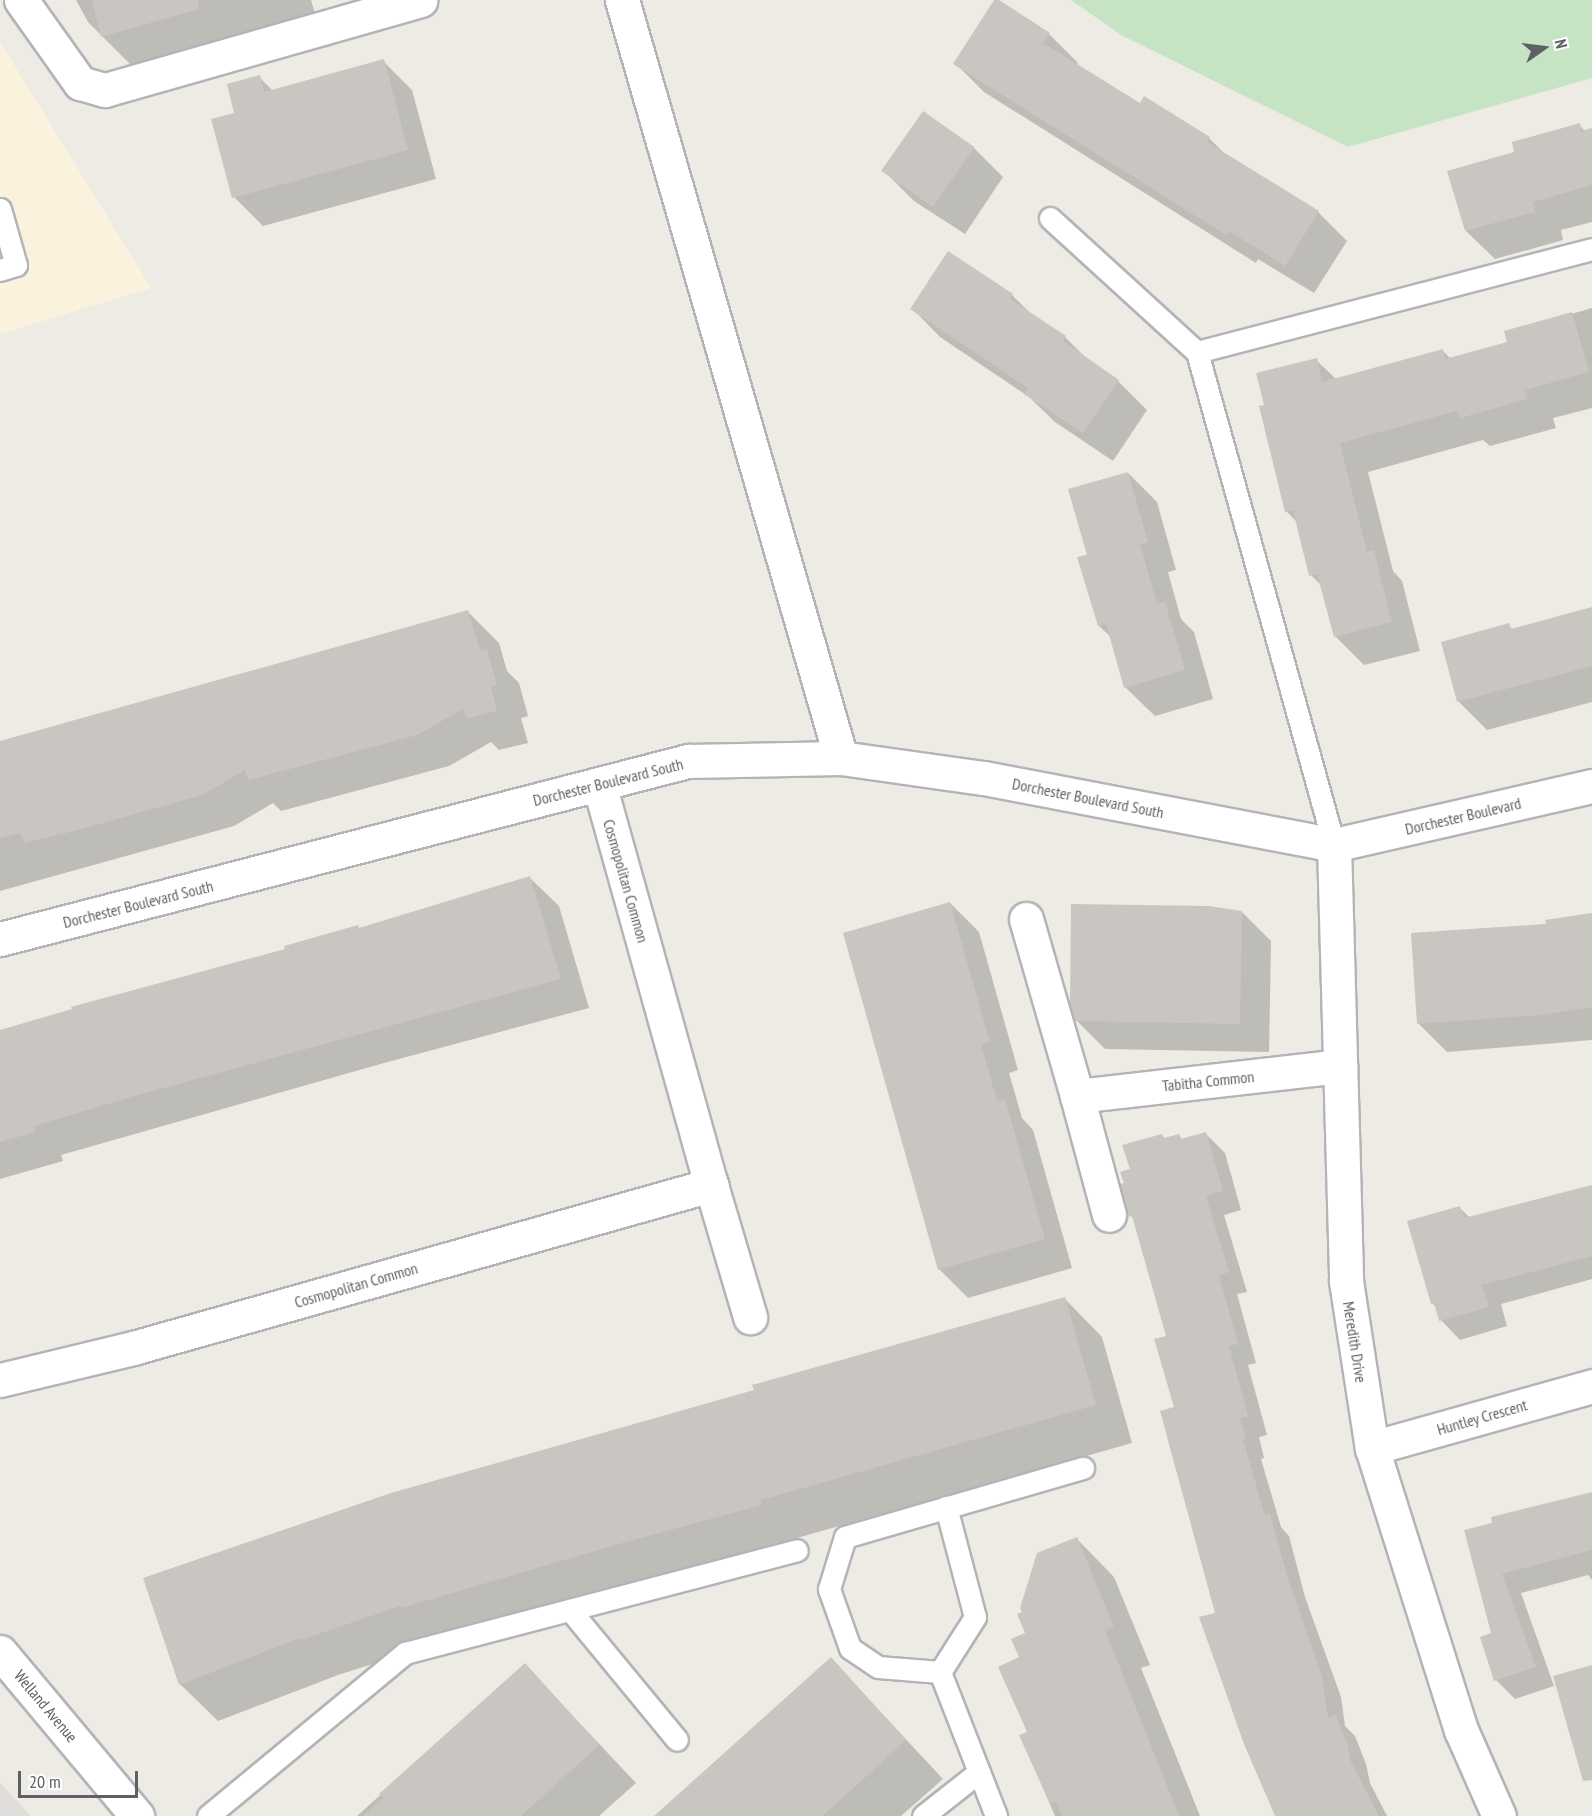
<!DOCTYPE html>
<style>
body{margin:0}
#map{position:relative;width:1592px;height:1816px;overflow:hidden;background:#eeebe5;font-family:"PT Sans Narrow",sans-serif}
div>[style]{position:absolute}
.commercial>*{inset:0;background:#fbf2dd}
.industrial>*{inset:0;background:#dfddd9}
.green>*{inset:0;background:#c6e3c4}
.shadow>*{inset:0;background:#0003}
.building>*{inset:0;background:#c9c6c2;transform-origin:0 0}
.roads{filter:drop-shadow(2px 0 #b2b5b8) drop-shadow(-2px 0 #b2b5b8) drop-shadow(0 2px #b2b5b8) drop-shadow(0 -2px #b2b5b8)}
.service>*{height:21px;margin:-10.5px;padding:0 10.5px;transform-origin:10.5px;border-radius:10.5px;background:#fff}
.minor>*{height:33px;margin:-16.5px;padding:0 16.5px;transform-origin:16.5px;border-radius:16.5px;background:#fff}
.tertiary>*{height:33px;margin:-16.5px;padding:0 16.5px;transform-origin:16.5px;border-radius:16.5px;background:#fff}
span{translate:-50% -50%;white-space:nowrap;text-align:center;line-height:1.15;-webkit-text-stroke:4.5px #fff;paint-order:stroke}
.street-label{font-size:16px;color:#5d6064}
.north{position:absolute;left:1514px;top:18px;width:60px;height:60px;-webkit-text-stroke:4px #fff;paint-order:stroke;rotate:76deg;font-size:16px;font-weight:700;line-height:24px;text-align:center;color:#5d6064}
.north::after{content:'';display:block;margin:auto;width:21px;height:27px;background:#5d6064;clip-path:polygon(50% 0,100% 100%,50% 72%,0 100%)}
.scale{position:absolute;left:18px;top:1771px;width:120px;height:27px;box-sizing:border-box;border:3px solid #5d6064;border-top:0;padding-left:8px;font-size:18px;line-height:21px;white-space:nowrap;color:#5d6064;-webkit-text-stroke:4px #fff;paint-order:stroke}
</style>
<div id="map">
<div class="commercial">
<div style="clip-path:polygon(0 42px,151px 288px,0 334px)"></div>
</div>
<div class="industrial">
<div style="clip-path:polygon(0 1783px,31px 1816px,0 1816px)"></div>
</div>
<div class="green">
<div style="clip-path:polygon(1071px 0,1592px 0,1592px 78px,1348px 147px,1121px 35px)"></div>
</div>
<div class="shadow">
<div style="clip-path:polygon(76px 0,311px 0,315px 14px,131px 65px,88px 22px)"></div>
<div style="clip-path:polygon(996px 0,1049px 34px,1078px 63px,1076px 65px,1141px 105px,1209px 138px,1226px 155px,1318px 212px,1347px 241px,1314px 293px,1258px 259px,1256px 263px,984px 92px,955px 63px)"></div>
<div style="clip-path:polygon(383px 61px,412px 90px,436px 179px,263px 226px,234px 197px,236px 114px,259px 77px,273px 91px)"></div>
<div style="clip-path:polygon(1579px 125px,1585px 131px,1592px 129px,1592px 222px,1561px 230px,1563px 240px,1495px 259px,1466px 231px,1516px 153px)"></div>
<div style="clip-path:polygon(974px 148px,1003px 177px,965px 234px,914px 201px,885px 172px)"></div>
<div style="clip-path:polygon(1012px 295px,1032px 315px,1065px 337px,1088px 360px,1118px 381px,1147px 410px,1113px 461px,1055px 422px,1029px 397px,940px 337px,912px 308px)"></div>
<div style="clip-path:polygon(1592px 308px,1592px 408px,1553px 418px,1556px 428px,1490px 446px,1483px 440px,1368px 472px,1393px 571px,1402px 581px,1420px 651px,1364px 665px,1335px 636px,1322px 586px,1311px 575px,1297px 522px,1286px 511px,1266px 406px,1316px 360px,1337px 380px,1442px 350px,1451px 359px,1509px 343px,1506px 333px)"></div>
<div style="clip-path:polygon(1128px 473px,1157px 502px,1176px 570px,1168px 572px,1181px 619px,1194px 632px,1213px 699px,1155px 716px,1126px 688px,1111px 637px,1099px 626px,1089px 556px)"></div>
<div style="clip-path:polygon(1592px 609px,1592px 702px,1487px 730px,1458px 701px,1508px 625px,1513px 630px)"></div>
<div style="clip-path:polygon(468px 612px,499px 643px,507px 671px,519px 683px,528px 716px,521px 718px,528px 743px,499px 750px,491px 742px,449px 766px,281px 811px,273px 803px,234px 826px,0 891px,0 745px)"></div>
<div style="clip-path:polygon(530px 878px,559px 906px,589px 1008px,384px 1063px,61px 1155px,63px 1161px,0 1179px,0 1032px,287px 950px,358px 927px,361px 929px)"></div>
<div style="clip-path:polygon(950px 903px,979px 932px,1018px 1070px,1009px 1073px,1022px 1118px,1033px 1130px,1072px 1268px,968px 1298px,939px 1269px)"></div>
<div style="clip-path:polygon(1242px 912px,1271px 941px,1269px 1052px,1105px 1049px,1076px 1020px)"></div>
<div style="clip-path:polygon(1592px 914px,1592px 1040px,1447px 1052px,1418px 1023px)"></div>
<div style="clip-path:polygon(1206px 1134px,1225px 1153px,1241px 1210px,1224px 1215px,1247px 1292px,1237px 1294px,1256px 1363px,1248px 1365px,1267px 1435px,1259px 1437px,1264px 1458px,1261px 1459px,1281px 1527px,1289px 1536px,1305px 1597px,1341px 1697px,1345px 1726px,1355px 1736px,1366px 1764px,1370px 1783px,1387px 1816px,1280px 1816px,1217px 1614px,1175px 1408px,1168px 1337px,1135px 1221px,1131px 1216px,1122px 1185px,1162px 1136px,1166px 1140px,1179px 1136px,1183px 1140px)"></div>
<div style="clip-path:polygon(1592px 1186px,1592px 1279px,1501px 1304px,1507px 1326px,1460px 1340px,1441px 1320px,1437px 1308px,1432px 1303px,1460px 1208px,1470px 1218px)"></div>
<div style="clip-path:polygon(1065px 1299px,1102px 1337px,1132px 1443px,797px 1538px,799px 1542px,438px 1643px,338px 1675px,218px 1721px,180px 1684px,755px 1391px)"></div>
<div style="clip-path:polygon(1592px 1493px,1592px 1580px,1588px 1575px,1521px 1593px,1554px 1686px,1515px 1699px,1496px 1680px,1493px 1634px,1466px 1531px)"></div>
<div style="clip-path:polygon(1077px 1539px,1114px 1577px,1150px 1665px,1141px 1668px,1200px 1816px,1055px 1816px,1021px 1736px,1029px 1733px,1021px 1658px,1027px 1634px,1024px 1613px)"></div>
<div style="clip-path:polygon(831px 1659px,943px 1779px,901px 1816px,656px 1816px)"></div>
<div style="clip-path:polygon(525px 1665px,636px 1783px,599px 1816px,357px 1816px)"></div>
</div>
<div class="building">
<div style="clip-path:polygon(92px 0,198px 0,199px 9px,101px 37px)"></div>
<div style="clip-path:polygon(994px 0,999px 0,1050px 33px,1043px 43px,1140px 103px,1144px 96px,1210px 137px,1207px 142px,1319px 211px,1285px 266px,1229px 231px,1226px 235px,953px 64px)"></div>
<div style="clip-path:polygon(384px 59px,408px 150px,232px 198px,211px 119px,234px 113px,227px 84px,260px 75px,264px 92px)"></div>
<div style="left:923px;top:111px;width:63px;height:73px;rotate:35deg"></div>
<div style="clip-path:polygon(1580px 123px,1581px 131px,1592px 128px,1592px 185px,1533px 202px,1535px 212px,1465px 231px,1447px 171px,1514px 152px,1512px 142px)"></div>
<div style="clip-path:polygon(948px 251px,1013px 294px,1010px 299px,1066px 336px,1063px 341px,1119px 380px,1083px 433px,1024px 394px,1028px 388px,910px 309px)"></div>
<div style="clip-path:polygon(1572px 312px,1589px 372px,1525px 390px,1528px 399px,1460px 418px,1457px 411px,1340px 443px,1367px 552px,1374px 550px,1392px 622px,1334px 637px,1317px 574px,1309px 576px,1293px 510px,1285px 512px,1259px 406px,1264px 405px,1256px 373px,1317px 358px,1322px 382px,1443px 349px,1445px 359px,1507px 342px,1504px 331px)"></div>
<div style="clip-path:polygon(1128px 472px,1148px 542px,1140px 544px,1157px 604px,1165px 602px,1185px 670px,1124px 688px,1106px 624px,1098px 626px,1077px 557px,1087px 555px,1068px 489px)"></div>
<div style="clip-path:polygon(1592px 607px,1592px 666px,1457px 702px,1441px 642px,1509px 623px,1511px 629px)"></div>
<div style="clip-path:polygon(468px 610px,480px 651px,487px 649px,497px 685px,491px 687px,497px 711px,466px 719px,463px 709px,417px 735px,248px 780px,245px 770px,202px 795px,78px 830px,24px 843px,20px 833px,0 838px,0 741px)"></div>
<div style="clip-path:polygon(530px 876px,561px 979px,131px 1097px,34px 1126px,35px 1132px,0 1142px,0 1030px,72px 1009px,71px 1007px,285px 949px,284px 946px,358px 925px,359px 928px)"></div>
<div style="clip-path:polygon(950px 902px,990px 1042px,981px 1044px,997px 1101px,1005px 1099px,1045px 1239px,938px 1270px,843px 933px)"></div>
<div style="clip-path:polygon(1071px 904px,1209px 906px,1242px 911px,1240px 1024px,1075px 1021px,1070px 1003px)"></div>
<div style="clip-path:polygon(1592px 913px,1592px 1007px,1541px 1015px,1417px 1024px,1411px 933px,1546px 924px,1545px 920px)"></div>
<div style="clip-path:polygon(1206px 1132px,1223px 1191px,1206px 1196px,1229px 1272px,1219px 1275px,1238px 1344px,1229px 1346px,1248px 1416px,1240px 1418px,1246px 1438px,1243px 1439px,1265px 1516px,1270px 1514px,1287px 1576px,1322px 1676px,1328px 1718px,1336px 1715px,1347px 1743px,1351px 1762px,1379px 1816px,1275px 1816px,1244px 1744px,1199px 1617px,1215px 1613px,1160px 1411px,1174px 1407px,1154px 1339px,1166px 1336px,1132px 1216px,1129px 1217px,1120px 1184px,1124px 1183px,1120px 1172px,1130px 1169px,1122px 1145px,1162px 1134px,1164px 1138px,1179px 1134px,1181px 1139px)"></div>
<div style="clip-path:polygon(1592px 1185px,1592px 1256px,1482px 1285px,1489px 1307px,1439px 1321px,1434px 1303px,1431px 1304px,1407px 1221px,1460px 1206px,1464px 1218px)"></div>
<div style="clip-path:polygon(1065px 1297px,1096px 1405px,761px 1500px,762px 1505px,622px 1543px,401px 1608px,400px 1606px,301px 1640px,300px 1638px,179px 1685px,143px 1578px,391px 1493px,754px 1390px,752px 1385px)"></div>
<div style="clip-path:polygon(1592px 1492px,1592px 1550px,1502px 1574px,1536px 1667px,1494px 1681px,1480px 1637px,1491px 1633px,1464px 1530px,1492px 1523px,1491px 1517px)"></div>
<div style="clip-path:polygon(1077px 1537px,1114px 1627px,1105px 1630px,1179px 1816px,1062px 1816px,1056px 1801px,1050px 1804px,1019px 1735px,1027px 1732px,998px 1667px,1019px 1657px,1011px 1639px,1025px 1633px,1017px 1614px,1022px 1612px,1020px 1608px,1037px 1553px)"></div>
<div style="clip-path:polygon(831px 1657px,906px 1740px,858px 1784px,822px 1816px,654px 1816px)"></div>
<div style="clip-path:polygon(525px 1663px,599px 1745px,521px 1816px,363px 1816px,383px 1798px,379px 1794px)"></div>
<div style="clip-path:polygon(1592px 1665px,1592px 1780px,1583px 1781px,1553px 1676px)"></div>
</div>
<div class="roads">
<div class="service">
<div style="left:0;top:209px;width:58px;rotate:74.1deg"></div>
<div style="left:16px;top:265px;width:17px;rotate:163deg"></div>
<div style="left:1050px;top:218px;width:199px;rotate:42.4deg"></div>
<div style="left:1197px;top:352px;width:512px;rotate:74.47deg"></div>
<div style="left:1197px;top:352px;width:408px;rotate:-14.6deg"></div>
<div style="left:570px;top:1610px;width:168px;rotate:50.5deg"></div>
<div style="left:940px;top:1672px;width:62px;rotate:-175.4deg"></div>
<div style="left:878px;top:1667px;width:34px;rotate:-146deg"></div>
<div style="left:850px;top:1648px;width:63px;rotate:-109.6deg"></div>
<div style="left:829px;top:1589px;width:54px;rotate:-72.9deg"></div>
<div style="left:845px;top:1537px;width:248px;rotate:-16.2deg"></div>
<div style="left:940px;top:1672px;width:65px;rotate:-57.5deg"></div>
<div style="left:975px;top:1617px;width:114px;rotate:-104.8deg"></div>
<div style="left:940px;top:1672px;width:155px;rotate:68.7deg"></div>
<div style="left:208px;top:1816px;width:256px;rotate:-39.6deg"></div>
<div style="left:405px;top:1653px;width:405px;rotate:-14.7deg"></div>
<div style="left:923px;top:1816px;width:71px;rotate:-38.2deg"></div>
</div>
<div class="minor">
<div style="left:21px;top:0;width:102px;rotate:54.6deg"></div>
<div style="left:80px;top:83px;width:26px;rotate:16deg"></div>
<div style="left:105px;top:90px;width:328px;rotate:-15.9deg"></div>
<div style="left:622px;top:0;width:789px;rotate:73.89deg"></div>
<div style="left:1334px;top:845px;width:436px;rotate:88.4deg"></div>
<div style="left:1346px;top:1281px;width:169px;rotate:81.2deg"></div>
<div style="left:1372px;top:1448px;width:296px;rotate:72.5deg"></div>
<div style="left:1461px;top:1730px;width:94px;rotate:66.2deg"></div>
<div style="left:1026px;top:919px;width:184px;rotate:73.9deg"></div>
<div style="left:1077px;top:1096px;width:265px;rotate:-6.5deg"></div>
<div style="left:0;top:939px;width:711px;rotate:-14.51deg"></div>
<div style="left:688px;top:761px;width:153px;rotate:-1.1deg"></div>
<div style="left:841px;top:758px;width:144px;rotate:8deg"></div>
<div style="left:984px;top:778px;width:356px;rotate:10.8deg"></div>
<div style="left:1334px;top:845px;width:265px;rotate:-12.9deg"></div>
<div style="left:1077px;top:1096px;width:123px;rotate:74.9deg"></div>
<div style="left:711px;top:1185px;width:138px;rotate:73.5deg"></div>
<div style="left:0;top:1380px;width:137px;rotate:-13.5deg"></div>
<div style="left:133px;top:1348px;width:601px;rotate:-15.75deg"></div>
<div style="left:711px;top:1185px;width:415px;rotate:-105.6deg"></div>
<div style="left:1372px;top:1448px;width:229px;rotate:-15.7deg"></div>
</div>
<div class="tertiary">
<div style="left:0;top:1652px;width:214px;rotate:50.1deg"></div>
</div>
</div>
<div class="street-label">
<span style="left:608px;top:782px;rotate:-14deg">Dorchester Boulevard South</span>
<span style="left:1088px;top:798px;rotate:11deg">Dorchester Boulevard South</span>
<span style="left:1463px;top:816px;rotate:-13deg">Dorchester Boulevard</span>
<span style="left:626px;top:881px;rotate:74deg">Cosmopolitan Common</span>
<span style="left:138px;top:904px;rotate:-14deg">Dorchester Boulevard South</span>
<span style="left:1208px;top:1081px;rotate:-6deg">Tabitha Common</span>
<span style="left:356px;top:1285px;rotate:-16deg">Cosmopolitan Common</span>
<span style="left:1355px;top:1342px;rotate:81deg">Meredith Drive</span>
<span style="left:1482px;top:1417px;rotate:-16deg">Huntley Crescent</span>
<span style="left:46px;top:1706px;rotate:50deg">Welland Avenue</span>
</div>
<div class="north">N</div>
<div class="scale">20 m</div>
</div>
